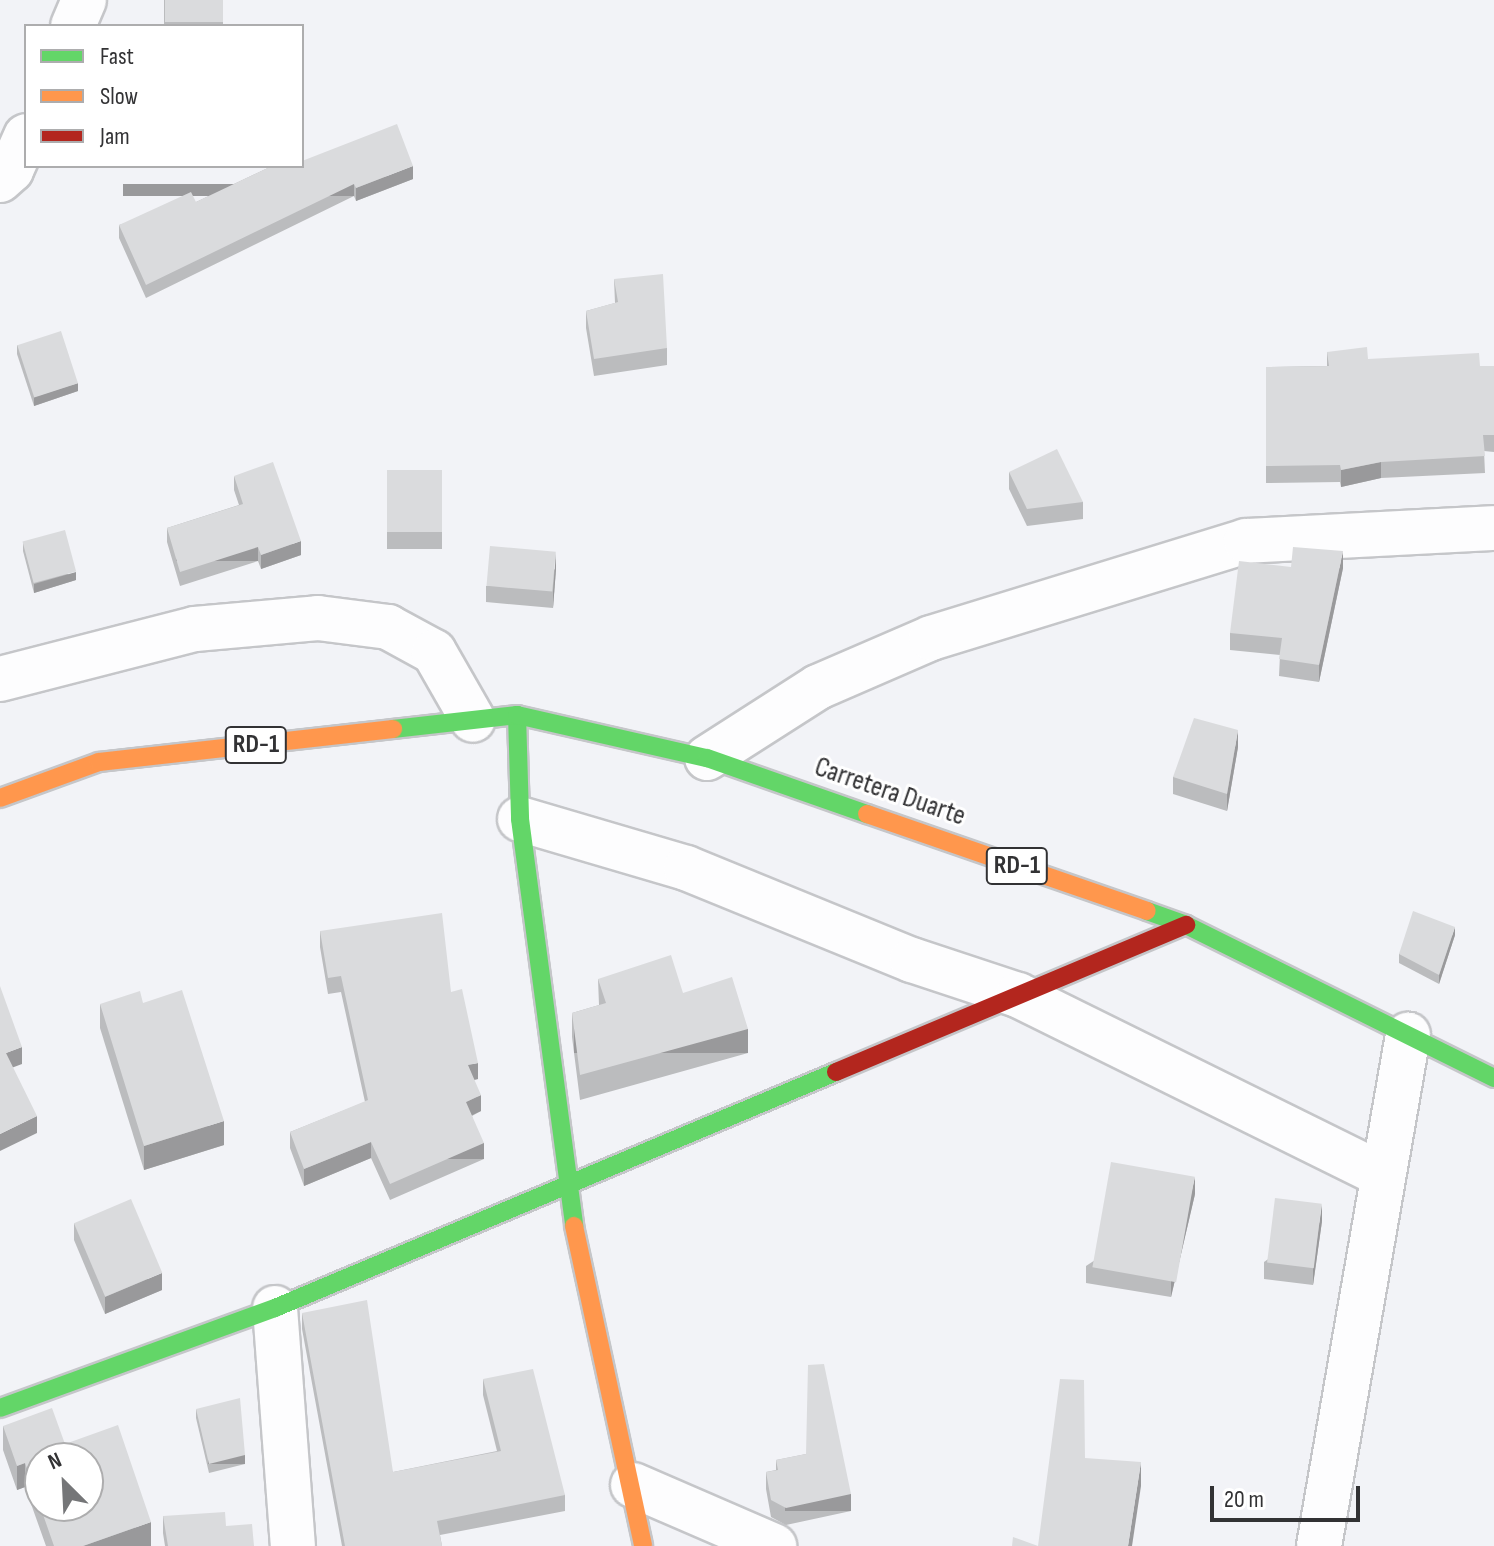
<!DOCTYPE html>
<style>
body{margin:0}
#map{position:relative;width:1494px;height:1546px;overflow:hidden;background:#f2f3f7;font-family:"Sofia Sans Condensed",sans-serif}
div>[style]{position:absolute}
.roads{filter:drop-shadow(2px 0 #c5c6c9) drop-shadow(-2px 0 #c5c6c9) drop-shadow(0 2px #c5c6c9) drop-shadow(0 -2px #c5c6c9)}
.street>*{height:44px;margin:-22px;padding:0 22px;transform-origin:22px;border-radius:22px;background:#fdfdfe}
.fast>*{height:18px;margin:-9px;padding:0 9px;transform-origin:9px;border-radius:9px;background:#63d668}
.slow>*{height:18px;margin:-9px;padding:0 9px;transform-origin:9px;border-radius:9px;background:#ff974d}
.jam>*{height:18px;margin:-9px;padding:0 9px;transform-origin:9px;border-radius:9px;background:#b3261e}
.wall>*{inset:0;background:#bbbcbe;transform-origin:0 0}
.shaded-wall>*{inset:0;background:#99999b;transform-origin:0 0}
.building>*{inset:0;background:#dadbdd;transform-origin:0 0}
span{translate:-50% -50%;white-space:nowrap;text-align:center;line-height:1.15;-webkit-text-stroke:6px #fff;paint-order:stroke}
.shield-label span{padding:2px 6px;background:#fff;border:2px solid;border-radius:6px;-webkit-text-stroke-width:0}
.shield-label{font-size:26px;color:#323234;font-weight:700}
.street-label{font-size:28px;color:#323234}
.legend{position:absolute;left:24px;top:24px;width:280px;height:144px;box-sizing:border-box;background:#fff;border:2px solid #adadae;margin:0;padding:10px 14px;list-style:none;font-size:24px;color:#323234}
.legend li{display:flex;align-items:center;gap:16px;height:40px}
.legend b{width:40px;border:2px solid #adadae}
.north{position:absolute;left:24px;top:1442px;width:80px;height:80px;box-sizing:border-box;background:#fff;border:2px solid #adadae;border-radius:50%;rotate:336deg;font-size:22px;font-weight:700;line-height:32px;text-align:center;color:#323234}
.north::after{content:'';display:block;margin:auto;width:28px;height:36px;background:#757678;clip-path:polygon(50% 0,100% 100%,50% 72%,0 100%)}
.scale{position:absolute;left:1210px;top:1486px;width:150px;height:36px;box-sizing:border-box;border:4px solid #323234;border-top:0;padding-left:10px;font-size:24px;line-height:28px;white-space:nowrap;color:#323234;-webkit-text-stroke:6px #fff;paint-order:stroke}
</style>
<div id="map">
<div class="roads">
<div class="street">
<div style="left:73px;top:26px;width:28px;rotate:-67deg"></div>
<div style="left:0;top:180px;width:15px;rotate:-42deg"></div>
<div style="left:11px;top:170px;width:37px;rotate:-66deg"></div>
<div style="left:0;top:679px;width:201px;rotate:-14.4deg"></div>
<div style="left:195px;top:629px;width:123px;rotate:-5.1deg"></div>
<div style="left:318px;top:618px;width:71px;rotate:7.3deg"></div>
<div style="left:388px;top:627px;width:52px;rotate:28.5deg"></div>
<div style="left:434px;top:652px;width:78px;rotate:60.2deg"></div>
<div style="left:707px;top:758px;width:132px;rotate:-32.6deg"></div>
<div style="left:818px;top:687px;width:123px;rotate:-23.4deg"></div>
<div style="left:931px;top:638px;width:330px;rotate:-17.1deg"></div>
<div style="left:1246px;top:541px;width:248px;rotate:-3deg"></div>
<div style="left:520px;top:819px;width:173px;rotate:16.4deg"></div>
<div style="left:686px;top:868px;width:244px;rotate:22.2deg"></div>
<div style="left:912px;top:960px;width:112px;rotate:18.3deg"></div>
<div style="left:1018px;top:995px;width:407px;rotate:26.3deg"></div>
<div style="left:275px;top:1308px;width:239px;rotate:85.7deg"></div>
<div style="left:633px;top:1485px;width:154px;rotate:23.4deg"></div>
<div style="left:1319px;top:1546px;width:519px;rotate:-80.12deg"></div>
</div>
<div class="fast">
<div style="left:517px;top:715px;width:104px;rotate:88.3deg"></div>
<div style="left:520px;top:819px;width:411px;rotate:82.4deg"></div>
<div style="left:393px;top:729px;width:125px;rotate:-6.4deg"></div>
<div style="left:517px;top:715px;width:195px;rotate:12.8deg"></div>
<div style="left:707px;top:758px;width:170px;rotate:19.3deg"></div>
<div style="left:1147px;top:911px;width:41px;rotate:19.7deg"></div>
<div style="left:1186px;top:925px;width:344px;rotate:26.4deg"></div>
<div style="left:0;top:1408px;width:293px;rotate:-20deg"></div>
<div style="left:275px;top:1308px;width:609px;rotate:-22.82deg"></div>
</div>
<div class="slow">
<div style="left:0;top:798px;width:105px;rotate:-20deg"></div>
<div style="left:99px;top:762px;width:296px;rotate:-6.4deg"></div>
<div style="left:867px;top:814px;width:296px;rotate:19.1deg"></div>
<div style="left:574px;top:1226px;width:327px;rotate:77.8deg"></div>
</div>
<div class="jam">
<div style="left:836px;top:1072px;width:380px;rotate:-22.8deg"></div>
</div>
</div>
<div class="wall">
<div style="left:164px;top:0;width:59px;height:26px"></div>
<div style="clip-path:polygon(272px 166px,413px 179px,356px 201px,354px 196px,146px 298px,119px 238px,119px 225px,196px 202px)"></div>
<div style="clip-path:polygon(614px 279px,667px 348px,667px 365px,594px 376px,586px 328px,586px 311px,615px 303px)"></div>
<div style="clip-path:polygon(17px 345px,78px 391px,34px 406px,17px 354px)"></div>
<div style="clip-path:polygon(1327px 352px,1368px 359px,1480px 366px,1494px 366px,1494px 452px,1484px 451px,1485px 473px,1381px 478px,1341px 487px,1340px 482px,1266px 483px,1266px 367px,1327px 366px)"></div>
<div style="left:387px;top:470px;width:55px;height:79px"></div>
<div style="clip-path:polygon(1009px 472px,1083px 502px,1083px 519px,1027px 526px,1009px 489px)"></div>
<div style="clip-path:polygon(234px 476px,301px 555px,261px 569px,258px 561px,180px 586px,167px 542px,167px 528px,239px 505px,234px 490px)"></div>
<div style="clip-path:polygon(23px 542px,76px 580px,34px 593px,23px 551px)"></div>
<div style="clip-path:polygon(1291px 567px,1343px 568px,1319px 682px,1279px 676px,1280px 655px,1230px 650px,1230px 633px)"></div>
<div style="clip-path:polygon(556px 569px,553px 608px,486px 602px,486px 586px)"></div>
<div style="clip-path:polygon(1238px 747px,1227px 811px,1173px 794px,1173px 777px)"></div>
<div style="clip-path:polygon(320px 931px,451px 992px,478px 1079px,474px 1080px,481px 1111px,472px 1116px,484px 1159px,390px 1200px,371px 1158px,304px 1186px,290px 1148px,290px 1132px,365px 1102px,341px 992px,328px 994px,320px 947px)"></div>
<div style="clip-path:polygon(1455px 935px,1439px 984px,1399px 963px,1399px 954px)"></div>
<div style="clip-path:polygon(598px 979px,683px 993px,748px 1053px,580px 1100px,572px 1037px,572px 1013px,599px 1005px)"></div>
<div style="clip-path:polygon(100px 1004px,224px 1145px,144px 1170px,100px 1028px)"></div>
<div style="clip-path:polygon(1195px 1194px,1171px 1297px,1086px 1283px,1086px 1266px)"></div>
<div style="clip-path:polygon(1322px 1221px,1313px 1285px,1264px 1279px,1264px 1262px)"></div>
<div style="clip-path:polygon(74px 1223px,162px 1290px,105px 1314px,74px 1240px)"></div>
<div style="clip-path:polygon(302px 1313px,393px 1472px,497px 1451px,483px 1395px,483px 1379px,565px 1495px,565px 1511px,440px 1535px,442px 1546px,342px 1546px,302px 1329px)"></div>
<div style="clip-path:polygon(196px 1409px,245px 1464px,209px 1473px,196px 1418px)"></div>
<div style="clip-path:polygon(3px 1426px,65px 1444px,151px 1546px,46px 1546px,25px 1487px,17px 1490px,3px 1450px)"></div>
<div style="clip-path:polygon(806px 1454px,851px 1511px,786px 1525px,771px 1517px,766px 1489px,766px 1472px,776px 1470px,776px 1460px)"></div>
<div style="clip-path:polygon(163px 1516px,226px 1526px,254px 1546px,165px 1546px,163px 1533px)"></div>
</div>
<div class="shaded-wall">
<div style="clip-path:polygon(413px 166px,413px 179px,356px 201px,356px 188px)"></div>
<div style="left:354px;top:184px;width:12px;height:231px;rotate:90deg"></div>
<div style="clip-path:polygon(78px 383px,78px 391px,34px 406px,34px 397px)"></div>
<div style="clip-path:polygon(1381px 462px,1381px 478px,1341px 487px,1341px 470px)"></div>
<div style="clip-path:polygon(301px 541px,301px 555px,261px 569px,261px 555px)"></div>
<div style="left:258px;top:547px;width:14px;height:82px;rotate:90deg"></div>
<div style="clip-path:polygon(1343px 551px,1343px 568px,1319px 682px,1319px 665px)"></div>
<div style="clip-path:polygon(556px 552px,556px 569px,553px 608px,553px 592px)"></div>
<div style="clip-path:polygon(76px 572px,76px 580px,34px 593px,34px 584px)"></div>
<div style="clip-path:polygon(1238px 730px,1238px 747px,1227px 811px,1227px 794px)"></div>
<div style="clip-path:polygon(1455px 927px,1455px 935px,1439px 984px,1439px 975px)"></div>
<div style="left:748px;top:1029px;width:24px;height:174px;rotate:90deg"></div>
<div style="clip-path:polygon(22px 1047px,22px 1064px,6px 1070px,6px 1053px)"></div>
<div style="clip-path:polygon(478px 1063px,478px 1079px,468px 1081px,468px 1065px)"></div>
<div style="clip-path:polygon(481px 1095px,481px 1111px,466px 1118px,466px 1102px)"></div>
<div style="clip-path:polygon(37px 1116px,37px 1133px,0 1151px,0 1134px)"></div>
<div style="clip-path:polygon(224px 1121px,224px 1145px,144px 1170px,144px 1146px)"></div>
<div style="clip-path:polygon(371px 1142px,371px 1158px,304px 1186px,304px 1169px)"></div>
<div style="left:484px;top:1143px;width:16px;height:103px;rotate:90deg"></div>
<div style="clip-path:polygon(1195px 1177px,1195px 1194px,1171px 1297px,1171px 1280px)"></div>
<div style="clip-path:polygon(1322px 1204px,1322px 1221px,1313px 1285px,1313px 1268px)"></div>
<div style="clip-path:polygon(162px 1273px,162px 1290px,105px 1314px,105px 1297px)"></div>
<div style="left:245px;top:1455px;width:9px;height:37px;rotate:90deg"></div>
<div style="clip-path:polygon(1141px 1462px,1141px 1486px,1132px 1546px,1128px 1546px)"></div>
<div style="clip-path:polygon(25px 1463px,25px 1487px,17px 1490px,17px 1466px)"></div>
<div style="left:851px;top:1494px;width:17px;height:66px;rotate:90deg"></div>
<div style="clip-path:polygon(151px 1522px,151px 1546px,83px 1546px)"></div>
</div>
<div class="building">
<div style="left:165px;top:0;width:58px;height:22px"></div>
<div style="clip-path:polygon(397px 124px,413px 166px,356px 188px,354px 184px,146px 285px,119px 225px,191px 192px,196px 202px,272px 166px,302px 166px,302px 161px)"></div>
<div style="clip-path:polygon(663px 274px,667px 348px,594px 359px,586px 311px,618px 302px,614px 279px)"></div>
<div style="left:61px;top:331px;width:55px;height:46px;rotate:72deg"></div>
<div style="clip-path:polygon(1367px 347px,1368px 359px,1479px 353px,1480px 366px,1494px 366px,1494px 435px,1483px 435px,1485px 456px,1381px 462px,1341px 470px,1340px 465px,1266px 466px,1266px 367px,1329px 366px,1327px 352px)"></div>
<div style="clip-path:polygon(1057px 449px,1083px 502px,1027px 509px,1009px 472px)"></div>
<div style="clip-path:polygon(273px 462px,301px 541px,261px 555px,258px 547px,180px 572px,167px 528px,243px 504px,234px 476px)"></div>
<div style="left:387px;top:470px;width:55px;height:62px"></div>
<div style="left:65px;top:530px;width:43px;height:44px;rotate:75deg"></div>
<div style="left:490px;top:546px;width:66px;height:40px;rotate:5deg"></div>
<div style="clip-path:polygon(1293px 547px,1343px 551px,1319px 665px,1279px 659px,1282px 638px,1230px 633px,1239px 561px,1291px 567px)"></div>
<div style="clip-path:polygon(1194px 718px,1238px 730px,1227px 794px,1173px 777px)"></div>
<div style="clip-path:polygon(1413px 911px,1455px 927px,1439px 975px,1399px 954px)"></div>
<div style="clip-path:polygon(442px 913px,451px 992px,462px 989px,478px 1063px,468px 1065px,481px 1095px,466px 1102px,484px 1143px,390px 1184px,371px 1142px,304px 1169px,290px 1132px,368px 1100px,341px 976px,328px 978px,320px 931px)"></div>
<div style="clip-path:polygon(671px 955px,683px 993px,732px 977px,748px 1029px,580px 1075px,572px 1013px,606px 1003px,598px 979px)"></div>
<div style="clip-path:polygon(0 986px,22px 1047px,6px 1053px,37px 1116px,0 1134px)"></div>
<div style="clip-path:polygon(182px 990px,224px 1121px,144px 1146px,100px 1004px,140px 991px,143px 1003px)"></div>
<div style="left:1111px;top:1162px;width:85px;height:107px;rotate:10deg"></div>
<div style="left:1275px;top:1198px;width:47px;height:65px;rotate:7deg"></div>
<div style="left:131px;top:1199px;width:80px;height:62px;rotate:67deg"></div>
<div style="clip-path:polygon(367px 1300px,393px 1472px,501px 1451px,483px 1379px,533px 1369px,565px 1495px,437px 1521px,442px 1546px,345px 1546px,302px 1313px)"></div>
<div style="clip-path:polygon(824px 1364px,851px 1494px,786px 1508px,771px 1500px,766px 1472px,778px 1470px,776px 1460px,806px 1454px,808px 1365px)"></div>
<div style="clip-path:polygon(1060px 1379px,1084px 1380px,1085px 1458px,1141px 1462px,1128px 1546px,1012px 1546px,1013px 1537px,1038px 1546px)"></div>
<div style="clip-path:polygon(240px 1398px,245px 1455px,209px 1464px,196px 1409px)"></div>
<div style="clip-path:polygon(52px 1408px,65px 1444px,118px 1425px,151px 1522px,83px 1546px,54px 1546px,40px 1506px,88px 1506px,88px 1458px,40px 1458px,40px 1505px,25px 1463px,17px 1466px,3px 1426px)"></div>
<div style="clip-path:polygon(225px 1512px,226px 1526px,252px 1524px,254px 1546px,168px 1546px,163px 1516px)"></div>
</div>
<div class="shield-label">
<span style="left:256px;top:745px">RD-1</span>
<span style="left:1017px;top:866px">RD-1</span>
</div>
<div class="street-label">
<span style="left:890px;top:792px;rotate:19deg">Carretera Duarte</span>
</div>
<ul class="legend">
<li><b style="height:10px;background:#63d668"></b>Fast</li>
<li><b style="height:10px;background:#ff974d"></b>Slow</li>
<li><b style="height:10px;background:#b3261e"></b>Jam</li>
</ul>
<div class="north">N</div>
<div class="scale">20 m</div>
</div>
